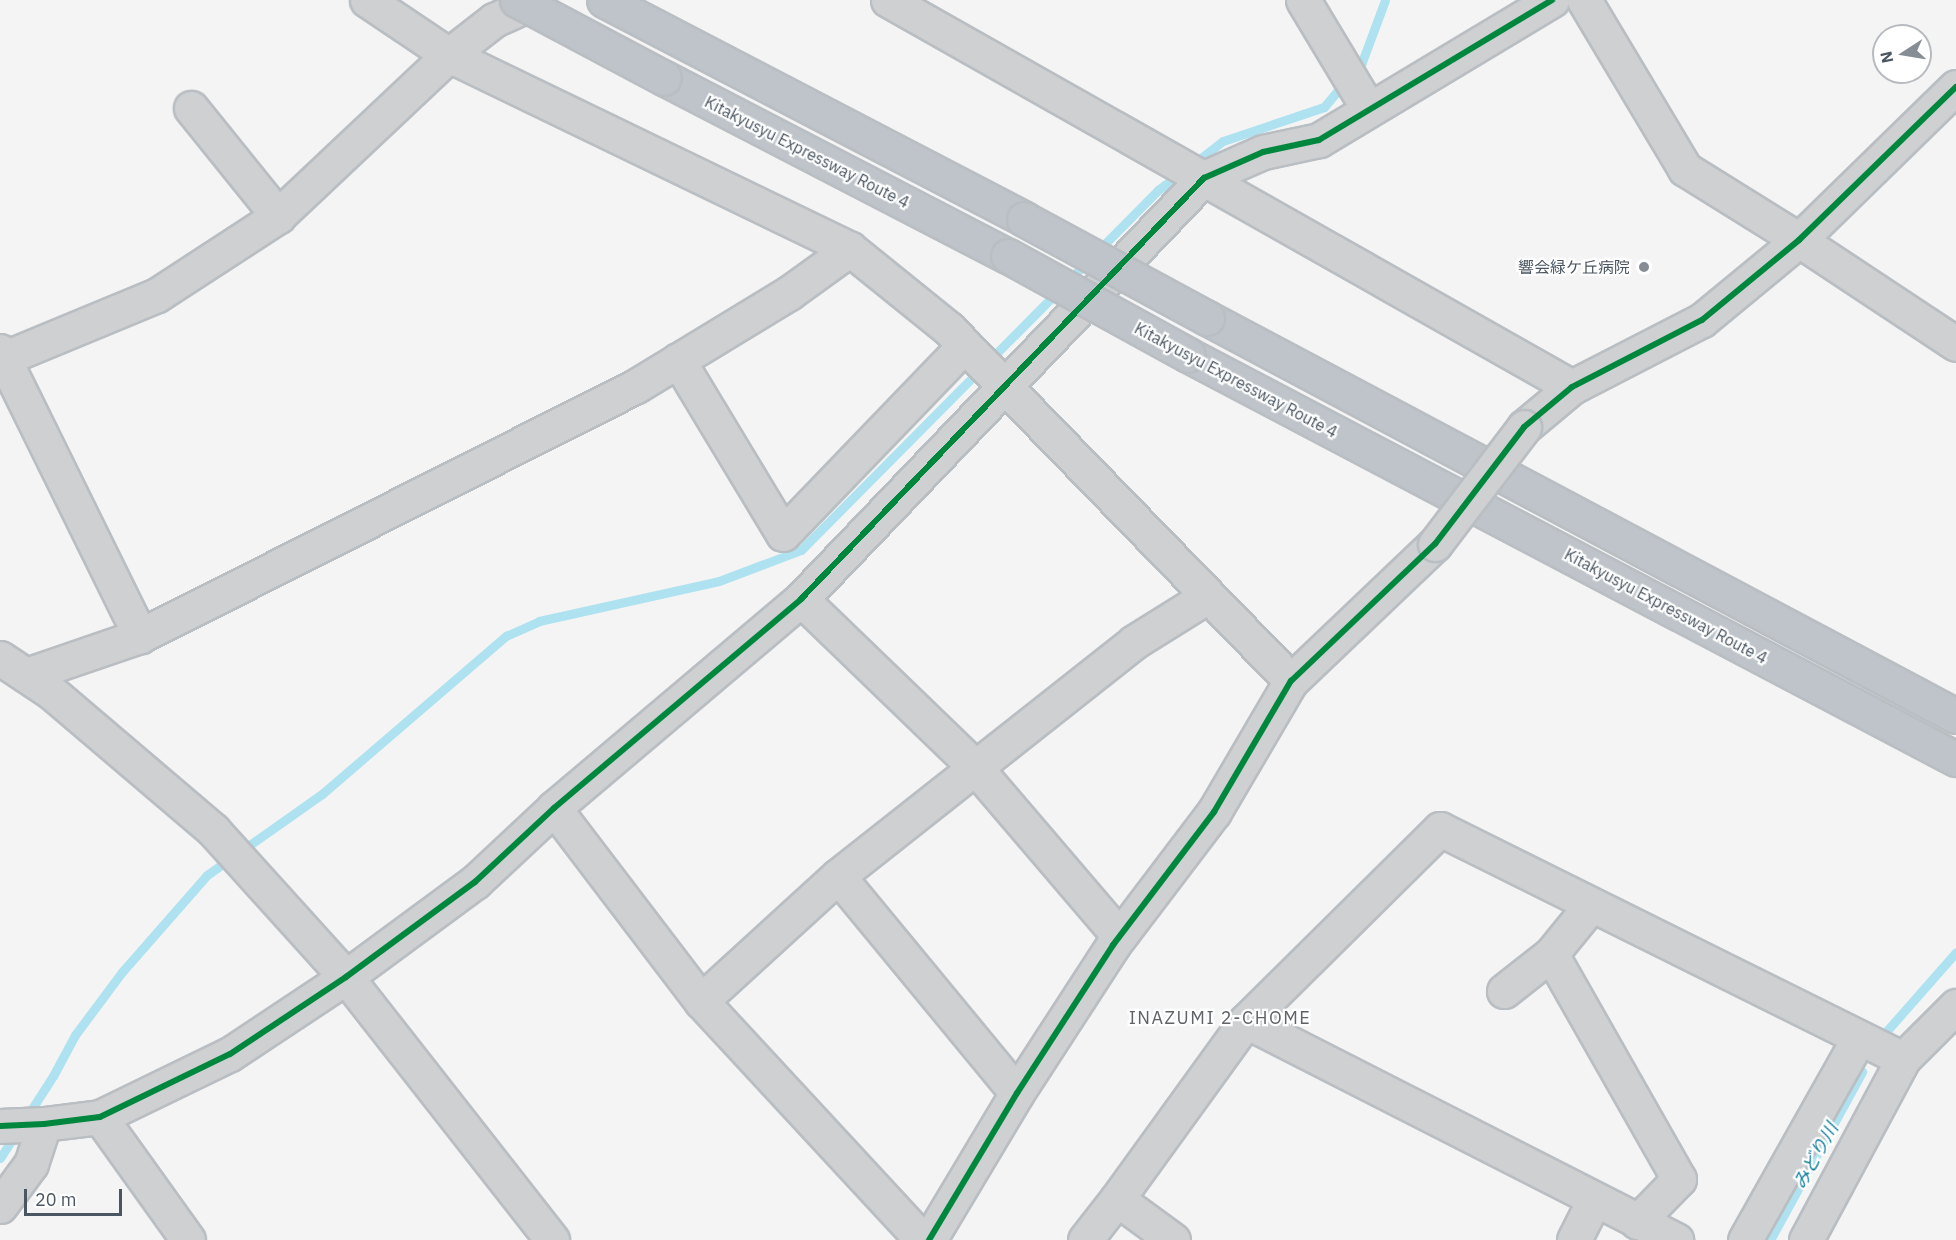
<!DOCTYPE html>
<meta charset="utf-8">
<style>
body{margin:0}
#map{position:relative;width:1956px;height:1240px;overflow:hidden;background:#f4f4f4;font-family:"IBM Plex Sans","Noto Sans JP",sans-serif}
div>[style]{position:absolute}
.stream>*{height:9px;margin:-4.5px;padding:0 4.5px;transform-origin:4.5px;border-radius:4.5px;background:#aee2f0}
.roads{filter:drop-shadow(2px 0 #b9bec3) drop-shadow(-2px 0 #b9bec3) drop-shadow(0 2px #b9bec3) drop-shadow(0 -2px #b9bec3)}
.minor>*{height:33px;margin:-16.5px;padding:0 16.5px;transform-origin:16.5px;border-radius:16.5px;background:#ced0d2}
.tertiary>*{height:33px;margin:-16.5px;padding:0 16.5px;transform-origin:16.5px;border-radius:16.5px;background:#ced0d2}
.motorway>*{height:33px;margin:-16.5px;padding:0 16.5px;transform-origin:16.5px;border-radius:16.5px;background:#bec4c9}
.bridges{filter:drop-shadow(2px 0 #b9bec3) drop-shadow(-2px 0 #b9bec3) drop-shadow(0 2px #b9bec3) drop-shadow(0 -2px #b9bec3)}
.minor-bridge>*{height:33px;margin:-16.5px;padding:0 16.5px;transform-origin:16.5px;border-radius:16.5px;background:#ced0d2}
.motorway-bridge>*{height:33px;margin:-16.5px;padding:0 16.5px;transform-origin:16.5px;border-radius:16.5px;background:#bec4c9}
.cycleway>*{height:6px;margin:-3px;padding:0 3px;transform-origin:3px;border-radius:3px;background:#00873e}
.dots>*{width:16px;height:16px;translate:-50% -50%;box-sizing:border-box;border:3px solid #fff;border-radius:50%}
span{translate:-50% -50%;white-space:nowrap;text-align:center;line-height:1.15;-webkit-text-stroke:4.5px #fff;paint-order:stroke}
.street-label{font-size:16px;color:#4a5661}
.poi-label{font-size:16px;color:#4a5661}
.right{translate:-100% -50%;text-align:right}
.neighbourhood-label{font-size:18px;color:#5f6368;letter-spacing:1.5px}
.water-label{font-size:18px;color:#0c7c9b;font-style:italic}
.north{position:absolute;left:1872px;top:24px;width:60px;height:60px;box-sizing:border-box;background:#fff;border:2px solid #b7bbc0;border-radius:50%;rotate:258deg;font-size:16px;font-weight:700;line-height:24px;text-align:center;color:#4a5661}
.north::after{content:'';display:block;margin:auto;width:21px;height:27px;background:#868d94;clip-path:polygon(50% 0,100% 100%,50% 72%,0 100%)}
.scale{position:absolute;left:24px;top:1189px;width:98px;height:27px;box-sizing:border-box;border:3px solid #4a5661;border-top:0;padding-left:8px;font-size:18px;line-height:21px;white-space:nowrap;color:#4a5661;-webkit-text-stroke:4px #fff;paint-order:stroke}
</style>
<div id="map">
<div class="stream">
<div style="left:1354px;top:72px;width:13px;rotate:-51deg"></div>
<div style="left:1362px;top:62px;width:66px;rotate:-69.6deg"></div>
<div style="left:1192px;top:165px;width:39px;rotate:-38deg"></div>
<div style="left:1223px;top:141px;width:107px;rotate:-18.6deg"></div>
<div style="left:1324px;top:107px;width:33px;rotate:-50deg"></div>
<div style="left:1067px;top:282px;width:129px;rotate:-45.3deg"></div>
<div style="left:1158px;top:190px;width:29px;rotate:-36deg"></div>
<div style="left:1884px;top:1034px;width:109px;rotate:-48.7deg"></div>
<div style="left:26px;top:1118px;width:50px;rotate:-57.3deg"></div>
<div style="left:53px;top:1076px;width:47px;rotate:-61.8deg"></div>
<div style="left:75px;top:1035px;width:79px;rotate:-53.3deg"></div>
<div style="left:122px;top:972px;width:129px;rotate:-48.8deg"></div>
<div style="left:207px;top:875px;width:141px;rotate:-35.2deg"></div>
<div style="left:322px;top:794px;width:243px;rotate:-40.7deg"></div>
<div style="left:506px;top:636px;width:36px;rotate:-24deg"></div>
<div style="left:539px;top:621px;width:184px;rotate:-12.5deg"></div>
<div style="left:719px;top:581px;width:88px;rotate:-20.7deg"></div>
<div style="left:801px;top:550px;width:365px;rotate:-45.2deg"></div>
<div style="left:0;top:1158px;width:31px;rotate:-57deg"></div>
<div style="left:1770px;top:1240px;width:192px;rotate:-61.3deg"></div>
</div>
<div class="roads">
<div class="minor">
<div style="left:367px;top:0;width:99px;rotate:33.9deg"></div>
<div style="left:449px;top:55px;width:445px;rotate:25.8deg"></div>
<div style="left:850px;top:249px;width:127px;rotate:38.9deg"></div>
<div style="left:949px;top:329px;width:491px;rotate:45.8deg"></div>
<div style="left:888px;top:0;width:786px;rotate:29.5deg"></div>
<div style="left:1303px;top:0;width:128px;rotate:59deg"></div>
<div style="left:1584px;top:0;width:197px;rotate:59.1deg"></div>
<div style="left:1685px;top:169px;width:134px;rotate:31.9deg"></div>
<div style="left:191px;top:108px;width:139px;rotate:51.1deg"></div>
<div style="left:0;top:351px;width:318px;rotate:63.8deg"></div>
<div style="left:0;top:360px;width:170px;rotate:-22.5deg"></div>
<div style="left:157px;top:295px;width:145px;rotate:-33.1deg"></div>
<div style="left:278px;top:216px;width:235px;rotate:-43.3deg"></div>
<div style="left:449px;top:55px;width:57px;rotate:-37.9deg"></div>
<div style="left:494px;top:20px;width:48px;rotate:-24.4deg"></div>
<div style="left:678px;top:360px;width:203px;rotate:58.9deg"></div>
<div style="left:783px;top:534px;width:262px;rotate:-46.1deg"></div>
<div style="left:1524px;top:427px;width:62px;rotate:-39.8deg"></div>
<div style="left:1572px;top:387px;width:146px;rotate:-27.3deg"></div>
<div style="left:1702px;top:320px;width:126px;rotate:-39.5deg"></div>
<div style="left:1799px;top:240px;width:219px;rotate:-44.3deg"></div>
<div style="left:801px;top:599px;width:240px;rotate:44deg"></div>
<div style="left:974px;top:766px;width:223px;rotate:49.5deg"></div>
<div style="left:26px;top:675px;width:120px;rotate:-18.9deg"></div>
<div style="left:140px;top:636px;width:555px;rotate:-26.75deg"></div>
<div style="left:636px;top:386px;width:179px;rotate:-31.3deg"></div>
<div style="left:789px;top:293px;width:75px;rotate:-35.8deg"></div>
<div style="left:554px;top:808px;width:243px;rotate:52.7deg"></div>
<div style="left:701px;top:1001px;width:326px;rotate:47.2deg"></div>
<div style="left:838px;top:876px;width:377px;rotate:-38.3deg"></div>
<div style="left:1134px;top:642px;width:87px;rotate:-31.9deg"></div>
<div style="left:1591px;top:905px;width:63px;rotate:129.2deg"></div>
<div style="left:1551px;top:954px;width:259px;rotate:60.4deg"></div>
<div style="left:1679px;top:1179px;width:60px;rotate:134.3deg"></div>
<div style="left:1504px;top:991px;width:60px;rotate:-38.2deg"></div>
<div style="left:701px;top:1001px;width:185px;rotate:-42.4deg"></div>
<div style="left:838px;top:876px;width:281px;rotate:50.5deg"></div>
<div style="left:1246px;top:1021px;width:483px;rotate:27deg"></div>
<div style="left:100px;top:1117px;width:151px;rotate:54.4deg"></div>
<div style="left:0;top:1126px;width:44px;rotate:-2.6deg"></div>
<div style="left:44px;top:1124px;width:56px;rotate:-7.1deg"></div>
<div style="left:100px;top:1117px;width:144px;rotate:-25.9deg"></div>
<div style="left:230px;top:1054px;width:139px;rotate:-33.6deg"></div>
<div style="left:346px;top:977px;width:160px;rotate:-36.4deg"></div>
<div style="left:475px;top:882px;width:108px;rotate:-43.1deg"></div>
<div style="left:554px;top:808px;width:324px;rotate:-40.2deg"></div>
<div style="left:801px;top:599px;width:583px;rotate:-46.25deg"></div>
<div style="left:1204px;top:178px;width:64px;rotate:-23.8deg"></div>
<div style="left:1263px;top:152px;width:57px;rotate:-12.1deg"></div>
<div style="left:1319px;top:140px;width:272px;rotate:-31deg"></div>
<div style="left:0;top:1206px;width:52px;rotate:-53.6deg"></div>
<div style="left:31px;top:1164px;width:42px;rotate:-72deg"></div>
<div style="left:929px;top:1240px;width:171px;rotate:-59.1deg"></div>
<div style="left:1017px;top:1093px;width:176px;rotate:-57deg"></div>
<div style="left:1113px;top:945px;width:167px;rotate:-52.8deg"></div>
<div style="left:1214px;top:812px;width:152px;rotate:-59.6deg"></div>
<div style="left:1291px;top:681px;width:199px;rotate:-43.6deg"></div>
<div style="left:1085px;top:1240px;width:52px;rotate:-52deg"></div>
<div style="left:1173px;top:1240px;width:69px;rotate:-143.8deg"></div>
<div style="left:1117px;top:1199px;width:220px;rotate:-54.1deg"></div>
<div style="left:1246px;top:1021px;width:273px;rotate:-44.7deg"></div>
<div style="left:1440px;top:829px;width:517px;rotate:26.42deg"></div>
<div style="left:1574px;top:1240px;width:45px;rotate:-63.4deg"></div>
<div style="left:1745px;top:1240px;width:232px;rotate:-60.6deg"></div>
</div>
<div class="tertiary">
<div style="left:1799px;top:240px;width:188px;rotate:33.5deg"></div>
<div style="left:0;top:658px;width:61px;rotate:33.7deg"></div>
<div style="left:51px;top:692px;width:213px;rotate:40.4deg"></div>
<div style="left:213px;top:830px;width:198px;rotate:47.9deg"></div>
<div style="left:346px;top:977px;width:334px;rotate:51.9deg"></div>
<div style="left:1806px;top:1240px;width:205px;rotate:-61.8deg"></div>
<div style="left:1903px;top:1059px;width:75px;rotate:-45deg"></div>
</div>
<div class="motorway">
<div style="left:604px;top:0;width:474px;rotate:27.5deg"></div>
<div style="left:664px;top:78px;width:387px;rotate:27.4deg"></div>
<div style="left:1207px;top:318px;width:848px;rotate:27.99deg"></div>
<div style="left:1188px;top:355px;width:868px;rotate:27.75deg"></div>
</div>
</div>
<div class="bridges">
<div class="minor-bridge">
<div style="left:1435px;top:544px;width:147px;rotate:-52.7deg"></div>
</div>
<div class="motorway-bridge">
<div style="left:517px;top:0;width:166px;rotate:28deg"></div>
<div style="left:1024px;top:219px;width:208px;rotate:28.4deg"></div>
<div style="left:1008px;top:256px;width:205px;rotate:28.8deg"></div>
</div>
</div>
<div class="cycleway">
<div style="left:0;top:1126px;width:44px;rotate:-2.6deg"></div>
<div style="left:44px;top:1124px;width:56px;rotate:-7.1deg"></div>
<div style="left:100px;top:1117px;width:144px;rotate:-25.9deg"></div>
<div style="left:230px;top:1054px;width:139px;rotate:-33.6deg"></div>
<div style="left:346px;top:977px;width:160px;rotate:-36.4deg"></div>
<div style="left:475px;top:882px;width:108px;rotate:-43.1deg"></div>
<div style="left:554px;top:808px;width:324px;rotate:-40.2deg"></div>
<div style="left:801px;top:599px;width:583px;rotate:-46.25deg"></div>
<div style="left:1204px;top:178px;width:64px;rotate:-23.8deg"></div>
<div style="left:1263px;top:152px;width:57px;rotate:-12.1deg"></div>
<div style="left:1319px;top:140px;width:272px;rotate:-31deg"></div>
<div style="left:929px;top:1240px;width:171px;rotate:-59.1deg"></div>
<div style="left:1017px;top:1093px;width:176px;rotate:-57deg"></div>
<div style="left:1113px;top:945px;width:167px;rotate:-52.8deg"></div>
<div style="left:1214px;top:812px;width:152px;rotate:-59.6deg"></div>
<div style="left:1291px;top:681px;width:199px;rotate:-43.6deg"></div>
<div style="left:1435px;top:544px;width:147px;rotate:-52.7deg"></div>
<div style="left:1524px;top:427px;width:62px;rotate:-39.8deg"></div>
<div style="left:1572px;top:387px;width:146px;rotate:-27.3deg"></div>
<div style="left:1702px;top:320px;width:126px;rotate:-39.5deg"></div>
<div style="left:1799px;top:240px;width:219px;rotate:-44.3deg"></div>
</div>
<div class="dots">
<div style="left:1644px;top:267px;background:#868d94"></div>
</div>
<div class="street-label">
<span style="left:807px;top:152px;rotate:27deg">Kitakyusyu Expressway Route 4</span>
<span style="left:1236px;top:380px;rotate:28deg">Kitakyusyu Expressway Route 4</span>
<span style="left:1666px;top:606px;rotate:28deg">Kitakyusyu Expressway Route 4</span>
</div>
<div class="poi-label">
<span class="right" style="left:1630px;top:267px">響会緑ケ丘病院</span>
</div>
<div class="neighbourhood-label">
<span style="left:1220px;top:1018px">INAZUMI 2-CHOME</span>
</div>
<div class="water-label">
<span style="left:1816px;top:1156px;rotate:-61deg">みどり川</span>
</div>
<div class="north">N</div>
<div class="scale">20 m</div>
</div>
